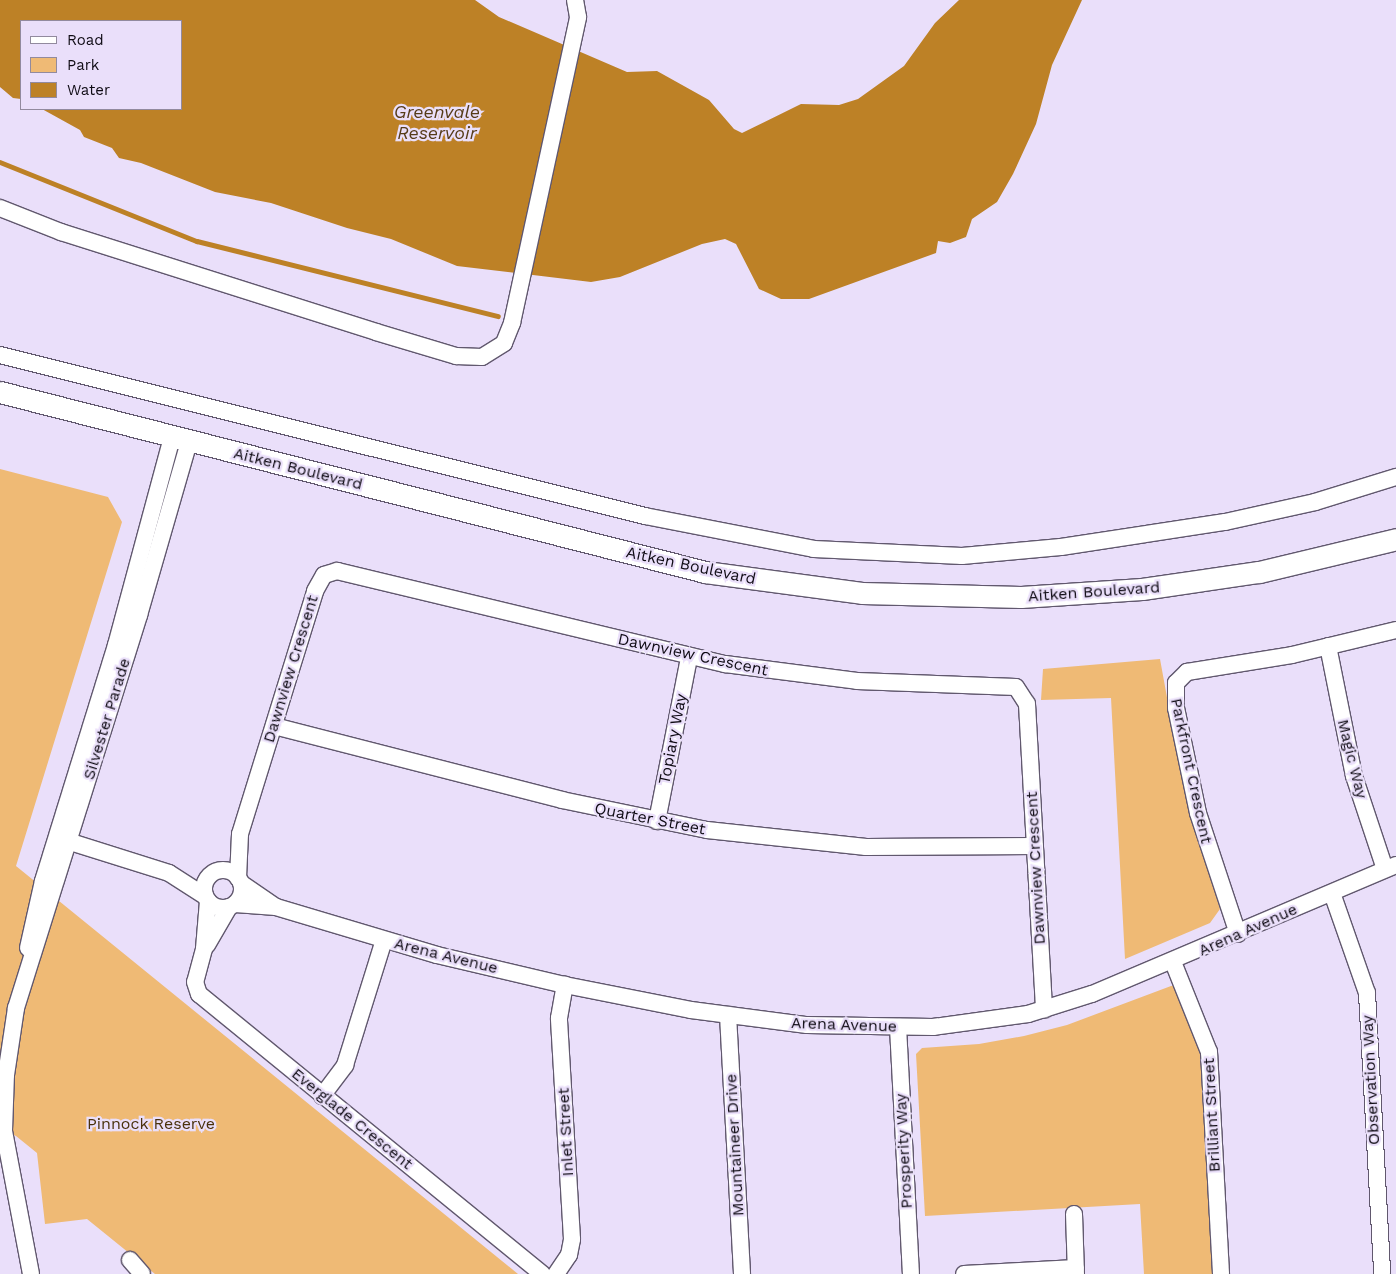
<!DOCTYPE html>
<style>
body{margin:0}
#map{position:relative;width:1396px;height:1274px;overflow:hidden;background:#eadffa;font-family:"Work Sans",sans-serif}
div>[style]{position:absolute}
.green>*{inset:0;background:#efba75}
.water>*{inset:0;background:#bd8126}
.stream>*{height:4.5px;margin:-2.25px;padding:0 2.25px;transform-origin:2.25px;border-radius:2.25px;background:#bd8126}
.roads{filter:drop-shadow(1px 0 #61586e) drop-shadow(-1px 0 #61586e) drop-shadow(0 1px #61586e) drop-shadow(0 -1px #61586e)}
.minor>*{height:16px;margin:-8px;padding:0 8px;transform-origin:8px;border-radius:8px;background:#fff}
.minor>.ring{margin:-8px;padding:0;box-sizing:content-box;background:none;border:16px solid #fff;border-radius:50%}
.major>*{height:21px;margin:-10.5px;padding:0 10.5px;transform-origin:10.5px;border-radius:10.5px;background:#fff}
span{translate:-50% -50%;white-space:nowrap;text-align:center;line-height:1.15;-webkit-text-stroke:4.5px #eadffa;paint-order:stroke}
.street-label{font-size:16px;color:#0f0b14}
.park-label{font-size:16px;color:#4a310c}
.water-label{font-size:18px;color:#553b18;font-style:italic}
.legend{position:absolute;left:20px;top:20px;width:162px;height:90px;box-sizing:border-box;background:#eadffa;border:1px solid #928a9e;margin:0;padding:6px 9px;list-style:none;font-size:15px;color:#0f0b14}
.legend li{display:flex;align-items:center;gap:10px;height:25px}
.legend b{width:25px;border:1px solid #928a9e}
</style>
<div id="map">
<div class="green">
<div style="clip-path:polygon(0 469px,108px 497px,122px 522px,16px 866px,518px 1274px,155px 1274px,87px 1219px,45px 1224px,37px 1153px,16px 1136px,0 1129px)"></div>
<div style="clip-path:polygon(1160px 659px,1183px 785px,1220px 909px,1210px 923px,1125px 959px,1111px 698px,1041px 700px,1043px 669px)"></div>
<div style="clip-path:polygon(1171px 986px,1175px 986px,1200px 1049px,1213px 1274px,1144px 1274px,1140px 1204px,925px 1216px,916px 1054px,922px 1048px,979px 1044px,1024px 1036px,1067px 1025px)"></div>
</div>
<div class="water">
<div style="clip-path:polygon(0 0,475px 0,499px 17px,627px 72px,657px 71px,709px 100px,734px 129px,742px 133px,801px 104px,839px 105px,858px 99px,904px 66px,935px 23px,959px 0,1082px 0,1052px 65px,1036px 124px,1013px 174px,997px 202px,972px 219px,966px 237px,950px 243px,938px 241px,936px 253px,809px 299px,781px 299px,759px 289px,736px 244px,725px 239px,702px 244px,620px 277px,591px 282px,457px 266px,391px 239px,347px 228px,271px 203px,215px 192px,141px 163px,119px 158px,112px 148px,84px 137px,80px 130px,42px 109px,181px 109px,181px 21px,21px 21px,21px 99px,13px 98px,0 87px)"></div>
</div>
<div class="stream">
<div style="left:0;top:162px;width:212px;rotate:21.9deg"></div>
<div style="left:197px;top:241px;width:310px;rotate:14deg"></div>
</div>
<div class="roads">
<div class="minor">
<div style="left:0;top:208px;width:66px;rotate:21.5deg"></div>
<div style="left:61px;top:232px;width:330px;rotate:17.6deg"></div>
<div style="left:376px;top:332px;width:84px;rotate:16.7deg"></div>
<div style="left:456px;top:356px;width:26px;rotate:2deg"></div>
<div style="left:482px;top:357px;width:26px;rotate:-32deg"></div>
<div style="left:504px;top:343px;width:22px;rotate:-68deg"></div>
<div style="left:512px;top:323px;width:313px;rotate:-77.8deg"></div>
<div style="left:578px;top:17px;width:17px;rotate:-100deg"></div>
<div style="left:0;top:355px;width:665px;rotate:14.02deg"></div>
<div style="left:645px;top:516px;width:172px;rotate:11deg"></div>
<div style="left:814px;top:549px;width:148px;rotate:2.7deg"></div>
<div style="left:962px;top:556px;width:99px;rotate:-5.2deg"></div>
<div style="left:1061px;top:547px;width:166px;rotate:-8.7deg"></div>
<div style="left:1225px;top:522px;width:92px;rotate:-12.5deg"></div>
<div style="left:1315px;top:502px;width:85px;rotate:-17.2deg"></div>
<div style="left:1328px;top:646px;width:133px;rotate:78.7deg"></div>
<div style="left:1354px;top:776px;width:98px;rotate:71.6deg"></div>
<div style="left:274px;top:726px;width:297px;rotate:14.4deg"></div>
<div style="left:562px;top:800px;width:148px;rotate:11.7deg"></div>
<div style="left:707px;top:830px;width:160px;rotate:6.1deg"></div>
<div style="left:866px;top:847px;width:169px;rotate:-0.3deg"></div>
<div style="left:657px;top:821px;width:166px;rotate:-78.9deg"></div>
<div style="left:61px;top:839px;width:113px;rotate:17.5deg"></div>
<div style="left:169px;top:873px;width:43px;rotate:32.6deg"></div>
<div class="ring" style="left:204px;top:870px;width:22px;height:22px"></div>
<div style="left:238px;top:878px;width:44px;rotate:-87.4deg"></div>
<div style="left:240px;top:834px;width:254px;rotate:-72.8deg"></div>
<div style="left:315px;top:591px;width:18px;rotate:-61deg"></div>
<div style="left:324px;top:575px;width:14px;rotate:-17deg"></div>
<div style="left:337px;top:571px;width:399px;rotate:13.5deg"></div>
<div style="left:725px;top:664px;width:133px;rotate:7.3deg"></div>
<div style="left:857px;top:681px;width:159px;rotate:2.2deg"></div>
<div style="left:1016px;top:687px;width:20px;rotate:57deg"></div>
<div style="left:1027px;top:704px;width:306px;rotate:86.8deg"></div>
<div style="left:241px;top:883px;width:42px;rotate:34.4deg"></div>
<div style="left:1332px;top:893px;width:106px;rotate:70.7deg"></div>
<div style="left:1367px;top:993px;width:281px;rotate:86.9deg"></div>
<div style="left:208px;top:901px;width:48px;rotate:94.8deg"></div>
<div style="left:204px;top:949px;width:34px;rotate:105deg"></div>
<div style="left:195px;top:982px;width:13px;rotate:72deg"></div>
<div style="left:199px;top:994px;width:443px;rotate:39.2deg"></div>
<div style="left:235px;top:904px;width:41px;rotate:4.2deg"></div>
<div style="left:276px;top:907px;width:168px;rotate:16.6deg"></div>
<div style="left:437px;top:955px;width:131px;rotate:13.2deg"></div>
<div style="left:565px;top:985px;width:128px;rotate:11.2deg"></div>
<div style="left:691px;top:1010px;width:117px;rotate:7.4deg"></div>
<div style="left:807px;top:1025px;width:126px;rotate:0.9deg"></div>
<div style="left:933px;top:1027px;width:96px;rotate:-7.8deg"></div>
<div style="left:1028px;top:1014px;width:67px;rotate:-17.4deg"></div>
<div style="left:1092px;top:994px;width:330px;rotate:-23deg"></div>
<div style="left:1238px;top:934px;width:127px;rotate:-108.3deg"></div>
<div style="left:1198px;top:813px;width:107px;rotate:-101.8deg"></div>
<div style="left:1176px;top:708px;width:25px;rotate:-90deg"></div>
<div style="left:1176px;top:683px;width:16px;rotate:-45deg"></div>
<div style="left:1187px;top:672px;width:106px;rotate:-9.2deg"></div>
<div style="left:1292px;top:655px;width:107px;rotate:-13.5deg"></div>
<div style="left:207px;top:945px;width:44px;rotate:-59.9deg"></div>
<div style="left:28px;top:948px;width:69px;rotate:-77.4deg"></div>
<div style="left:43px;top:881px;width:247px;rotate:-72.8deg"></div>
<div style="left:116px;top:645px;width:215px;rotate:-74.9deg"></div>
<div style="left:1173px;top:962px;width:97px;rotate:68.2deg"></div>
<div style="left:1209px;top:1052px;width:222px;rotate:86.9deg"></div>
<div style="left:728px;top:1015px;width:259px;rotate:86.9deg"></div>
<div style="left:898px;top:1027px;width:247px;rotate:87deg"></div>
<div style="left:322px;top:1096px;width:39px;rotate:-53deg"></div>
<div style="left:345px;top:1065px;width:131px;rotate:-72.7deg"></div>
<div style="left:1074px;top:1214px;width:60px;rotate:88.1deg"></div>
<div style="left:130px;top:1260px;width:18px;rotate:49deg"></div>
<div style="left:31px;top:1274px;width:146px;rotate:-100.7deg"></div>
<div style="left:4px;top:1131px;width:56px;rotate:-88deg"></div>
<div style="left:6px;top:1075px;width:68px;rotate:-81.5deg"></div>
<div style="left:16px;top:1008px;width:412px;rotate:-72.6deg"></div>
<div style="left:139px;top:615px;width:180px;rotate:-73.9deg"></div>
<div style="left:556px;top:1274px;width:23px;rotate:-56deg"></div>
<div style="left:569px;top:1255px;width:16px;rotate:-79deg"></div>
<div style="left:572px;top:1239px;width:221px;rotate:-93.4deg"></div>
<div style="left:559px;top:1018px;width:34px;rotate:-80deg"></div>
<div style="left:964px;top:1274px;width:112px;rotate:-3.1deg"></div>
</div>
<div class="major">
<div style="left:0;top:392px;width:728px;rotate:14.32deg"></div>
<div style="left:705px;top:572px;width:158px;rotate:7.6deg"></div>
<div style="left:862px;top:593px;width:159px;rotate:1.4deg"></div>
<div style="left:1021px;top:597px;width:121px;rotate:-3.8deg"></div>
<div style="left:1142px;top:589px;width:118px;rotate:-8.3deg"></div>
<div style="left:1259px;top:572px;width:141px;rotate:-13.5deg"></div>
</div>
</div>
<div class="street-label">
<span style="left:298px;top:469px;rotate:14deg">Aitken Boulevard</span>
<span style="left:691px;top:566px;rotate:12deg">Aitken Boulevard</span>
<span style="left:1094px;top:592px;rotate:-4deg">Aitken Boulevard</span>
<span style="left:693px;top:655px;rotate:12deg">Dawnview Crescent</span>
<span style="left:291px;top:669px;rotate:-73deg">Dawnview Crescent</span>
<span style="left:107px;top:719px;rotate:-73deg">Silvester Parade</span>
<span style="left:673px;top:739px;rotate:-79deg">Topiary Way</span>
<span style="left:1352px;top:759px;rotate:76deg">Magic Way</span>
<span style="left:1191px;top:771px;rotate:78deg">Parkfront Crescent</span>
<span style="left:650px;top:819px;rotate:11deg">Quarter Street</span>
<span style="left:1036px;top:868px;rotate:-93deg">Dawnview Crescent</span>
<span style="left:1248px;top:930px;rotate:-24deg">Arena Avenue</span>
<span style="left:446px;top:956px;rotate:14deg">Arena Avenue</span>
<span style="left:844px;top:1025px;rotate:2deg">Arena Avenue</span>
<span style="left:1371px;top:1080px;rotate:-93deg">Observation Way</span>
<span style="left:1212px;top:1115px;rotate:-93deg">Brilliant Street</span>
<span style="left:352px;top:1119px;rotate:39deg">Everglade Crescent</span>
<span style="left:566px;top:1132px;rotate:-93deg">Inlet Street</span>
<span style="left:735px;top:1145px;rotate:-93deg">Mountaineer Drive</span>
<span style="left:904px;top:1151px;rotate:-93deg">Prosperity Way</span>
</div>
<div class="park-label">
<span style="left:151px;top:1124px">Pinnock Reserve</span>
</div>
<div class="water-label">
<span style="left:437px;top:123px">Greenvale<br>Reservoir</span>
</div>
<ul class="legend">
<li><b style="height:6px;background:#fff"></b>Road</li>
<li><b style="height:14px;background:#efba75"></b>Park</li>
<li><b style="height:14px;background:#bd8126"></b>Water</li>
</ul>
</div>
